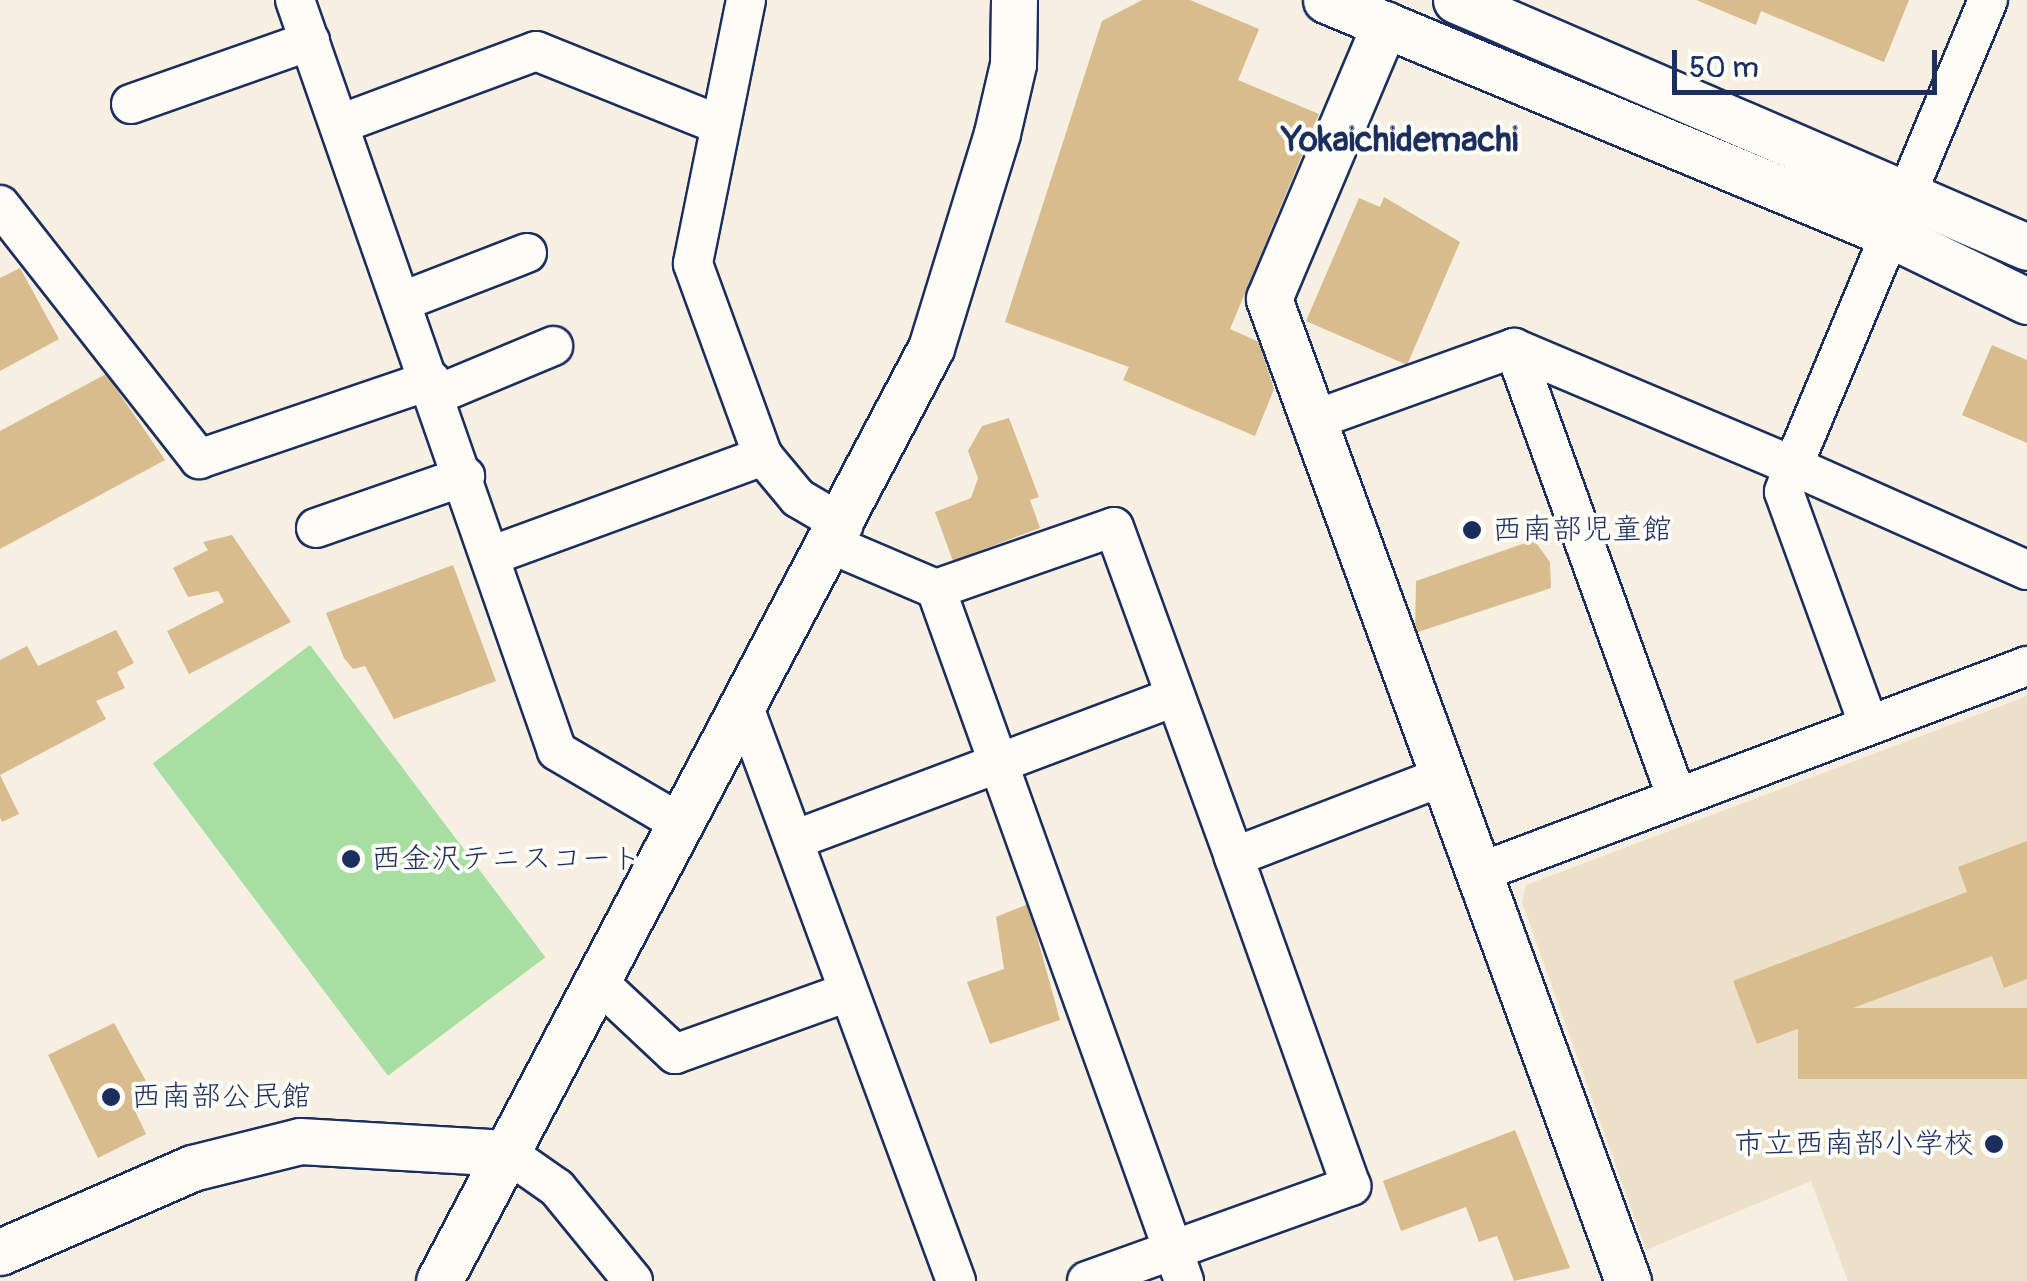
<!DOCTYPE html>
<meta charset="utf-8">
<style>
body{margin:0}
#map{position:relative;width:2027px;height:1281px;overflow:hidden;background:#f6efe2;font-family:Pangolin,"Klee One",sans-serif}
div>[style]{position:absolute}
.built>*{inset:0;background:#ede0c8}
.green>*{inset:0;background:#a7dfa3;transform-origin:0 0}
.building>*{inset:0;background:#d9bc8d;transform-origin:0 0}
.roads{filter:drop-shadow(2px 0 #1b2f5e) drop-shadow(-2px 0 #1b2f5e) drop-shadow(0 2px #1b2f5e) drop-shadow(0 -2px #1b2f5e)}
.minor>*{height:38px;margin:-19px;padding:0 19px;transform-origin:19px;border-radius:19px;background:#fdfcf7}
.tertiary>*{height:45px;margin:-22.5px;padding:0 22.5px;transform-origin:22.5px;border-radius:22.5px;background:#fdfcf7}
.dots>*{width:28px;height:28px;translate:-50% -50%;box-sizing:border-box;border:5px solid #fdfcf7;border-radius:50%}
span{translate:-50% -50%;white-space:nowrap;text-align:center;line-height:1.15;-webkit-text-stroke:8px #fdfcf7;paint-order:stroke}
.poi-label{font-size:30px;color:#1b2f5e}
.left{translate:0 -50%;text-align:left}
.right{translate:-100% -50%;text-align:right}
.quarter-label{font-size:35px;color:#1b2f5e;font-weight:700}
.scale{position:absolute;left:1672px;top:50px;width:265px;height:45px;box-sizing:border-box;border:5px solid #1b2f5e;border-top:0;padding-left:12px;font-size:30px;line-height:35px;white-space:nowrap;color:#1b2f5e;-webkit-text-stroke:8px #fdfcf7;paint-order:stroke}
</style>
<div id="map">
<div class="built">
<div style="clip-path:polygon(2027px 696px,2027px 1281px,1848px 1281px,1811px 1181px,1646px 1250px,1522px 902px,1526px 885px)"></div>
</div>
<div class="green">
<div style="left:310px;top:645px;width:391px;height:197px;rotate:53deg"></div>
</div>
<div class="building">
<div style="clip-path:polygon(1142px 0,1190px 0,1259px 29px,1238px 80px,1319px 114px,1230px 329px,1259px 342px,1274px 389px,1255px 436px,1123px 380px,1129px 367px,1005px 322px,1102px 21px)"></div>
<div style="clip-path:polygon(1696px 0,1909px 0,1884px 62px,1761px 11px,1756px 25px)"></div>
<div style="clip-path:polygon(1384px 197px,1460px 242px,1407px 365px,1306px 321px,1359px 198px,1380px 207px)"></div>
<div style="clip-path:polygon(20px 268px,59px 339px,0 371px,0 278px)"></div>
<div style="clip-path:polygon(1992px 345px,2027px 360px,2027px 443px,1962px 415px)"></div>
<div style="clip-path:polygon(106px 374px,165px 460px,0 549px,0 431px)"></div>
<div style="clip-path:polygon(1009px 418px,1039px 497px,1030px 500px,1040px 528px,953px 561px,935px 512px,971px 498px,978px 478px,968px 451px,982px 426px)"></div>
<div style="clip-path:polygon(232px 535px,291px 622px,189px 674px,167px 631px,224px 602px,218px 591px,188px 597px,173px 568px,208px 550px,203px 542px)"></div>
<div style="clip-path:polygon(1534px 540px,1550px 562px,1551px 588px,1415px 633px,1416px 581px)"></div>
<div style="clip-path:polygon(453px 565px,496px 681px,394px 719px,365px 666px,353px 669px,344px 658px,326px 613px)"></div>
<div style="clip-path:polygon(116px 630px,134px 663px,117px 672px,125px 688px,96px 701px,106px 719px,0 775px,19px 814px,2px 822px,0 817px,0 660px,27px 646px,38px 666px)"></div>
<div style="clip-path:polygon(2027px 841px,2027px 979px,2004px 988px,1992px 956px,1757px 1044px,1733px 981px,1967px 892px,1958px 867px)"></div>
<div style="clip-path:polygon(1028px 904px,1060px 1020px,990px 1044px,967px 982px,1004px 969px,996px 917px)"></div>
<div style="left:2027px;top:1008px;width:71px;height:229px;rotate:90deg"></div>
<div style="clip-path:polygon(114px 1023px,147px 1083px,135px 1111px,146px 1134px,98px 1158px,48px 1055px)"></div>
<div style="clip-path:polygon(1515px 1130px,1570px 1268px,1514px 1281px,1497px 1236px,1479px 1242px,1466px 1207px,1401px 1231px,1383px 1181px)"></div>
</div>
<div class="roads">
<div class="minor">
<div style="left:295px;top:0;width:795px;rotate:70.77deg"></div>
<div style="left:557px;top:751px;width:146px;rotate:30.4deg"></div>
<div style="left:746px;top:0;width:269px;rotate:101.4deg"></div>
<div style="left:693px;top:264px;width:204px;rotate:70deg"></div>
<div style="left:763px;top:456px;width:55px;rotate:50.2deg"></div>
<div style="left:798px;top:498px;width:53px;rotate:30.4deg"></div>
<div style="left:131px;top:104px;width:190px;rotate:-19.4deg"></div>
<div style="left:340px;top:124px;width:209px;rotate:-20.4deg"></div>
<div style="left:536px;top:51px;width:198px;rotate:21.9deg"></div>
<div style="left:0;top:205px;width:323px;rotate:51.9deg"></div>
<div style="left:199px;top:459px;width:245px;rotate:-18.8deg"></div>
<div style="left:403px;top:301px;width:133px;rotate:-21.2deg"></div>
<div style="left:1514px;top:348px;width:476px;rotate:70.1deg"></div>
<div style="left:436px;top:395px;width:127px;rotate:-22.7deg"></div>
<div style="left:1314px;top:420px;width:213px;rotate:-19.8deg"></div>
<div style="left:1514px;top:348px;width:303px;rotate:22.9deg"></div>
<div style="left:1793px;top:466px;width:505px;rotate:-67.29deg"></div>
<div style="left:316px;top:528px;width:158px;rotate:-19.2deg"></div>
<div style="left:833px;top:545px;width:112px;rotate:23.1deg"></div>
<div style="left:936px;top:589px;width:188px;rotate:-19.2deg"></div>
<div style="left:1114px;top:527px;width:351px;rotate:70deg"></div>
<div style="left:1234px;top:857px;width:222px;rotate:-21.1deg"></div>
<div style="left:493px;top:555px;width:288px;rotate:-20.1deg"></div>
<div style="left:936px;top:589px;width:735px;rotate:70.28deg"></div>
<div style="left:745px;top:710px;width:609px;rotate:69.72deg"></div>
<div style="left:1868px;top:723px;width:246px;rotate:-110deg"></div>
<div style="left:1784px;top:492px;width:28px;rotate:-71deg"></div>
<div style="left:1793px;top:466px;width:256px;rotate:24deg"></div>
<div style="left:794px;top:840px;width:407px;rotate:-20.6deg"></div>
<div style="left:1478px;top:873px;width:587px;rotate:-20.66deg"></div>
<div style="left:597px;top:981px;width:107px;rotate:43.1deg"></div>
<div style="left:675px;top:1054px;width:181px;rotate:-19.7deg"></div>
<div style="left:507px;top:1153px;width:61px;rotate:35deg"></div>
<div style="left:557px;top:1188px;width:120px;rotate:50.7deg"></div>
<div style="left:1087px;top:1281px;width:281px;rotate:-19.8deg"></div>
<div style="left:1351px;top:1186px;width:349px;rotate:-109.6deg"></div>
</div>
<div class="tertiary">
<div style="left:1326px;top:0;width:612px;rotate:22.58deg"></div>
<div style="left:1891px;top:235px;width:151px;rotate:25.9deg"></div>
<div style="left:1456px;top:0;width:622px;rotate:23.39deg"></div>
<div style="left:1385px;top:24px;width:298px;rotate:112.9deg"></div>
<div style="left:1269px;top:299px;width:1046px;rotate:69.92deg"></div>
<div style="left:0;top:1252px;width:210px;rotate:-23.6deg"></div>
<div style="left:192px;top:1168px;width:111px;rotate:-14deg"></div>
<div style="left:300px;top:1141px;width:207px;rotate:3.3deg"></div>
<div style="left:439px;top:1281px;width:1055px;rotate:-62.2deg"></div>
<div style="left:931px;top:348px;width:225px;rotate:-72.9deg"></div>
<div style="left:997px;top:133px;width:71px;rotate:-76.9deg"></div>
<div style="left:1013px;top:64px;width:64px;rotate:-89.1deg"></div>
</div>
</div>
<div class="dots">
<div style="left:1472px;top:530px;background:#1b2f5e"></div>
<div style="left:351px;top:859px;background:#1b2f5e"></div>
<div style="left:111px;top:1097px;background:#1b2f5e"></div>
<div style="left:1994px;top:1144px;background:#1b2f5e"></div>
</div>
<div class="poi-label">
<span class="left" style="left:1492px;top:530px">西南部児童館</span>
<span class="left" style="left:371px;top:859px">西金沢テニスコート</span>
<span class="left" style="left:131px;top:1097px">西南部公民館</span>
<span class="right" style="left:1974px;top:1144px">市立西南部小学校</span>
</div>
<div class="quarter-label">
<span style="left:1400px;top:140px">Yokaichidemachi</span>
</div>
<div class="scale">50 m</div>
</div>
